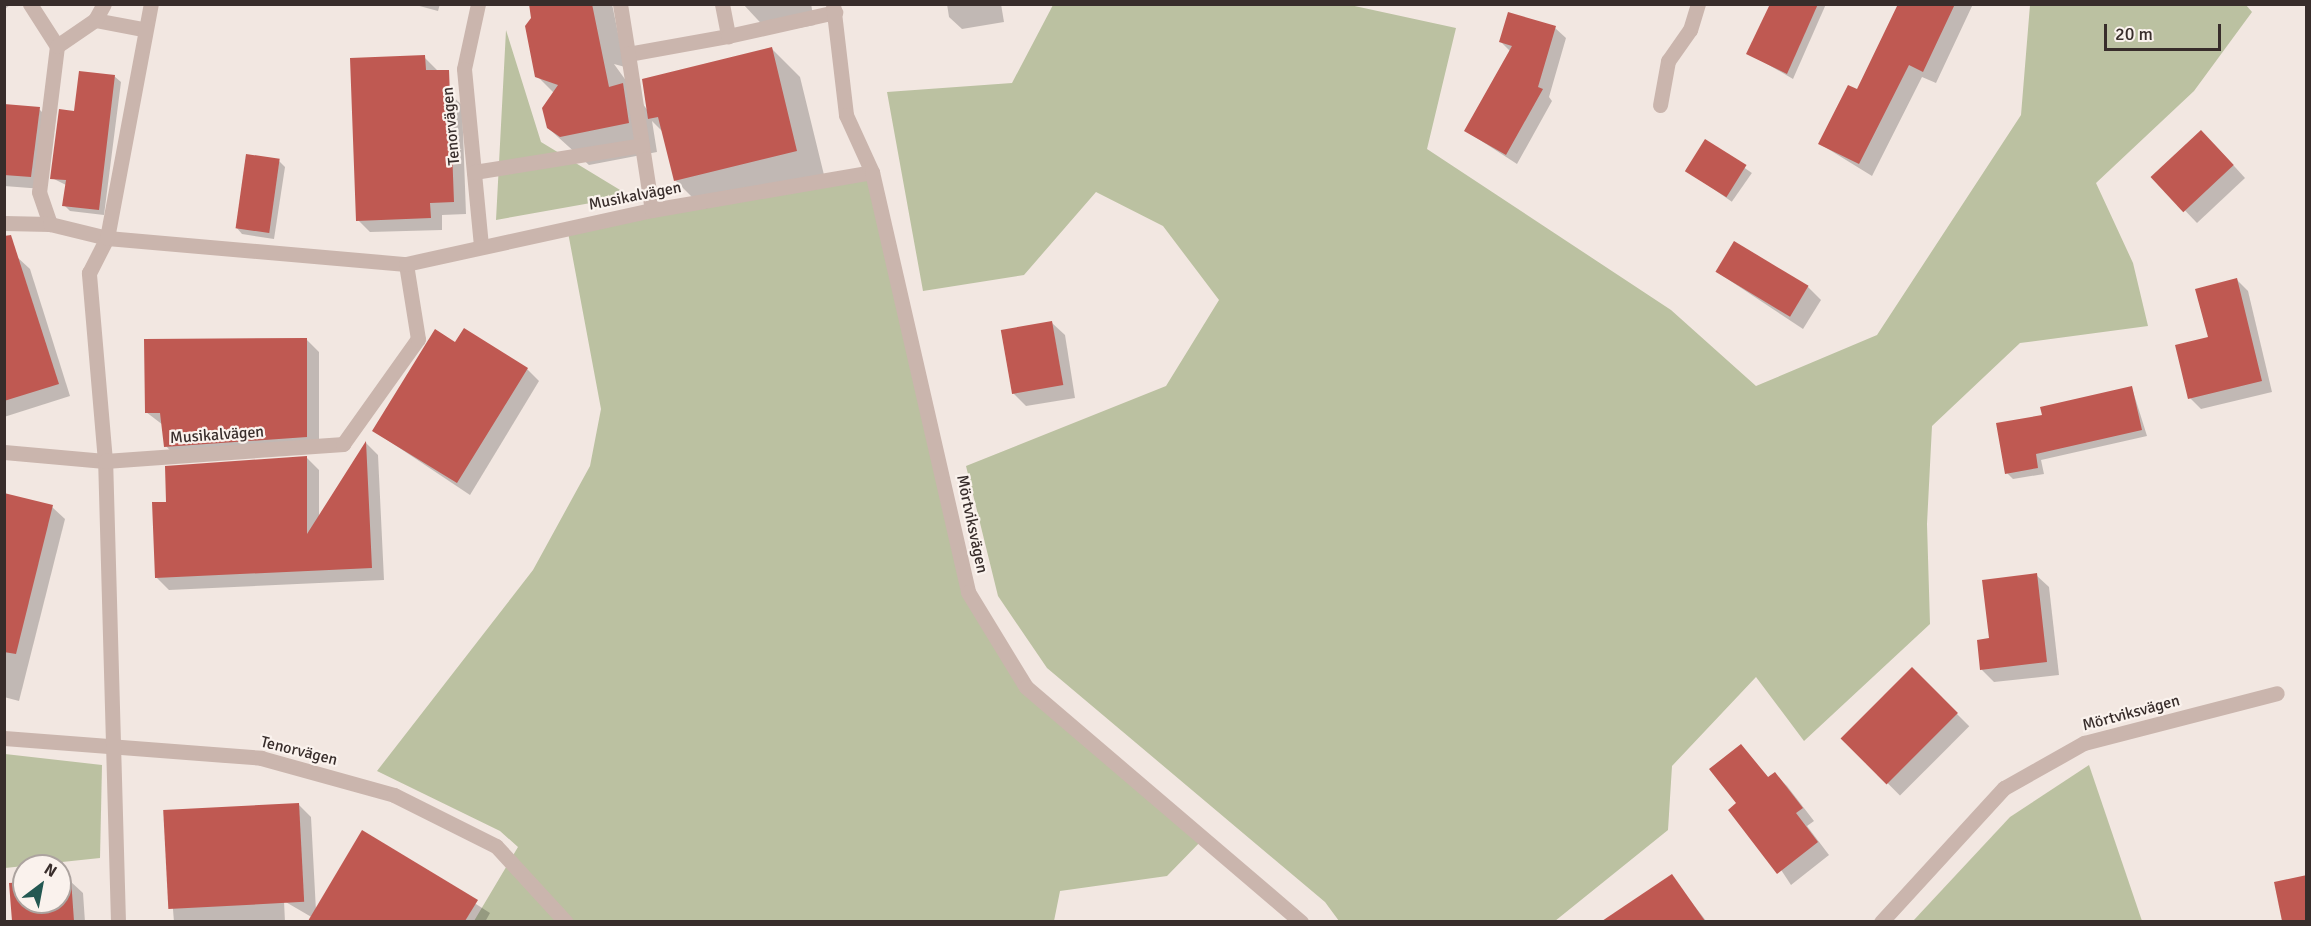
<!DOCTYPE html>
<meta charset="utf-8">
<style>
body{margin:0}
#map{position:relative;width:2311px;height:926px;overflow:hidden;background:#f2e7e1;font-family:Signika,sans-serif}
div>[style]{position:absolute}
.green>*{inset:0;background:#bbc1a1}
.shadow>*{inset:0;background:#0003;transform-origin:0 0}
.building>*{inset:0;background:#bf5952;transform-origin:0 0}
.lane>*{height:15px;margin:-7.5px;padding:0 7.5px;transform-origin:7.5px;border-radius:7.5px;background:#cab5ad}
.street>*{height:15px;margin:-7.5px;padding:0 7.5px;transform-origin:7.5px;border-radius:7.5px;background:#cab5ad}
span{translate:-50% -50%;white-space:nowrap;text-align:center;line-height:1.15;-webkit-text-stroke:4.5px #faf2ed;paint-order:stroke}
.street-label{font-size:16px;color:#382d2b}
.frame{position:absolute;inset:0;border:6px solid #382d2b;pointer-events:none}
.north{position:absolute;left:12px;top:854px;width:60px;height:60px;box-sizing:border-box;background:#faf2ed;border:2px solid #aca39f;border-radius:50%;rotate:32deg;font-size:16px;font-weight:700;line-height:24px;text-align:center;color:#382d2b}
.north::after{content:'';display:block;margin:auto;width:21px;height:27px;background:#235852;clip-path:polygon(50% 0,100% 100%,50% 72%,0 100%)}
.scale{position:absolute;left:2104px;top:24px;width:117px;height:27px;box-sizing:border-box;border:3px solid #382d2b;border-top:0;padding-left:8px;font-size:18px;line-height:21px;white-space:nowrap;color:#382d2b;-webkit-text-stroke:4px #faf2ed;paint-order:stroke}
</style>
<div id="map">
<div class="green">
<div style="clip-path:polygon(2246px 5px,2252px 12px,2194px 91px,2096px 183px,2133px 263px,2148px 326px,2020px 343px,1932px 426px,1927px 524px,1930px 624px,1804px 741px,1756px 677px,1672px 766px,1668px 830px,1555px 921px,1339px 921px,1325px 902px,1047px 668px,998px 596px,966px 466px,1166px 386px,1219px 300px,1163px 226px,1096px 192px,1024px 275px,923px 291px,887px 92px,1012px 83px,1053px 5px,1350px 5px,1456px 28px,1427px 149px,1671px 310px,1756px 386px,1877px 335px,2021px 115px,2030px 5px)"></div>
<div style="clip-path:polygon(506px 30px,541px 142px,630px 196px,496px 220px)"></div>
<div style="clip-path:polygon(872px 172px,968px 592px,1026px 687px,1204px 838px,1167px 876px,1060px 891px,1054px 921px,474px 921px,518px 847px,500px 831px,377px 771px,533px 570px,590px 466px,601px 409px,567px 227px)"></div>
<div style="clip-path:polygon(5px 754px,102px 765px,100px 858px,5px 868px)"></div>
<div style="clip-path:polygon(2089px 765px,2142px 921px,1913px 921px,2010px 817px)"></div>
</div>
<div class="shadow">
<div style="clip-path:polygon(4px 4px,11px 4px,4px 10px)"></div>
<div style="clip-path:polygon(412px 4px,440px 4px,438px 11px)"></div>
<div style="clip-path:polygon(531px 4px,612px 4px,625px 67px,614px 64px,648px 111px,771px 48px,800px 77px,825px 179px,704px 209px,675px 180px,664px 133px,652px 121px,657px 152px,589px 165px,548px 128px,554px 93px,537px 76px,538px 11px)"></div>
<div style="clip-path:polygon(743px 4px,811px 4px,815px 25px,770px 33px)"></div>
<div style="clip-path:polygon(947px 4px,1001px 4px,1004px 22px,962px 29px,949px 17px)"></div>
<div style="clip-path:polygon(1771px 4px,1826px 4px,1793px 79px,1748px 53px)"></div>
<div style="clip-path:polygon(1899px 4px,1973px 4px,1936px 83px,1922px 77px,1872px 176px,1820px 144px,1858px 91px)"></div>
<div style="clip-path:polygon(1555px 28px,1566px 38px,1549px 97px,1552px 101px,1517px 164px,1466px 131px,1510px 51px,1501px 42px)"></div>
<div style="clip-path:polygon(424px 57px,437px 70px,441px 112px,450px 94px,462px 105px,466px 214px,442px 215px,442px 230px,370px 232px,358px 220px)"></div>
<div style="clip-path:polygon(114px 76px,121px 82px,104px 215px,70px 211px,64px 205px,66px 185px,52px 178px,76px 112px)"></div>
<div style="clip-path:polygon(4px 106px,39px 109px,51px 121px,43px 189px,4px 186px)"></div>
<div style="left:1706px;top:141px;width:56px;height:35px;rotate:35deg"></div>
<div style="clip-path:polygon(2214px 144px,2245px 178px,2197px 223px,2153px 177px)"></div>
<div style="clip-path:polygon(279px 161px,285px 167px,274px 239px,242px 234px,236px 227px)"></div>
<div style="clip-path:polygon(17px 257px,30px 269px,70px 396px,4px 417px,4px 261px)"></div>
<div style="clip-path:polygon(1717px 272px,1808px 287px,1821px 300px,1803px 329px)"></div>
<div style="clip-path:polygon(2237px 280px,2248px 291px,2272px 392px,2201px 409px,2190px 398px)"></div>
<div style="clip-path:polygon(1052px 323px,1065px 335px,1075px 398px,1026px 406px,1013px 393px)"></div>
<div style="clip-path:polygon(306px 339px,319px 352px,319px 449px,178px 459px,166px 446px,163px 425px,146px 412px)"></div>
<div style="clip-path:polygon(456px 344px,527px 369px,539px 381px,470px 495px,374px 431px)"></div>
<div style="clip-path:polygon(2132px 388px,2147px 436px,2041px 460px,2044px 474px,2013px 479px,2007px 473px,2044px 416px)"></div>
<div style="clip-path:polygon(366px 443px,378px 455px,384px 580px,169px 590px,156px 577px,168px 504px,307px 458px,319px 470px,319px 518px)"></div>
<div style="clip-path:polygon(4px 495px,52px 507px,65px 519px,19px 701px,4px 697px)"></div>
<div style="clip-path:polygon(2036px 575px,2049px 587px,2059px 675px,1994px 682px,1982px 670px,1991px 640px)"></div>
<div style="left:1912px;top:669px;width:81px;height:98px;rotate:45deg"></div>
<div style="clip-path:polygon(1741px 746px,1769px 778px,1775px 774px,1787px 786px,1814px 821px,1807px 826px,1829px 855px,1791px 885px,1738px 804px)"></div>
<div style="clip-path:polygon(298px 804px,311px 817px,316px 911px,363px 832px,490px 913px,485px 922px,320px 922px,284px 901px,285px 922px,174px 922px,165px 812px)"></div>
<div style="clip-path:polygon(1671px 876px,1707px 922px,1605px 922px)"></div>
<div style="clip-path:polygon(60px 881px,70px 881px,83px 893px,85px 922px,13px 922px,11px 884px,24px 884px,24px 902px,60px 902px)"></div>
</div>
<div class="building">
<div style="clip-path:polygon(529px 4px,592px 4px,609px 87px,623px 83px,629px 123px,560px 137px,547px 128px,542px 108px,558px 85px,535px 77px,525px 26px,531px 18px)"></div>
<div style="clip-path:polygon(1770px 4px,1818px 4px,1787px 74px,1746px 54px)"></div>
<div style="clip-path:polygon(1898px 4px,1955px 4px,1923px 72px,1909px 65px,1859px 164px,1818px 144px,1848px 85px,1857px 89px)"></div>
<div style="clip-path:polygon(1508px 12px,1556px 26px,1538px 87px,1543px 89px,1506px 155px,1464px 131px,1512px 46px,1499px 42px)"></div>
<div style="clip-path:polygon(772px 47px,797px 151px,674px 181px,658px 117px,648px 119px,642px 79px)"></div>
<div style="clip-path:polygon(425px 55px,426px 70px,449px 70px,454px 202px,430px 203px,431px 218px,356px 221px,350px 58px)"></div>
<div style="clip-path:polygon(79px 71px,115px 75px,99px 210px,62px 206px,66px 180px,50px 179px,59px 109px,74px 111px)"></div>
<div style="clip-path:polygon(4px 104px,40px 107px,31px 177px,4px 175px)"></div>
<div style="left:2201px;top:130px;width:48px;height:69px;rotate:47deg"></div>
<div style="left:1705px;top:139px;width:49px;height:38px;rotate:32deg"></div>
<div style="left:246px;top:154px;width:34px;height:75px;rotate:8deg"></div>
<div style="clip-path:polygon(11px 235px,59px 384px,4px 401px,4px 236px)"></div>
<div style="left:1734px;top:241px;width:87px;height:36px;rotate:31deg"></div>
<div style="clip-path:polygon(2237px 278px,2262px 381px,2188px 399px,2175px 345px,2208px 337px,2195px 289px)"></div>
<div style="left:1052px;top:321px;width:65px;height:52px;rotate:80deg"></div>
<div style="clip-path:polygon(464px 328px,528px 368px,457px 483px,372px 431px,435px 329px,455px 342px)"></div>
<div style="clip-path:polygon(307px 338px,307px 437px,164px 447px,160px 413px,145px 413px,144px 339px)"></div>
<div style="clip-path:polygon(2132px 386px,2142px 430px,2036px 454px,2038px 468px,2005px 474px,1996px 423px,2042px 415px,2040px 407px)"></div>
<div style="clip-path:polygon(366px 441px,372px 568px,155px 578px,152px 502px,166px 502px,165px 466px,307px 456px,307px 534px)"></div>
<div style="clip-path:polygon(4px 493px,53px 505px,16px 654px,4px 652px)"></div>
<div style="clip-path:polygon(2037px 573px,2047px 662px,1980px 670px,1977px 640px,1989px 638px,1982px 580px)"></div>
<div style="left:1912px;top:667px;width:65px;height:101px;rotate:45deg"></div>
<div style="clip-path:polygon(1741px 744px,1768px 777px,1775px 772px,1803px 808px,1796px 813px,1818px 842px,1777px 874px,1728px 810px,1736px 803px,1709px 769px)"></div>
<div style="left:299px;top:803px;width:99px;height:136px;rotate:87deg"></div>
<div style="clip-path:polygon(362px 830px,478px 900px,465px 921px,308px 921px)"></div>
<div style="clip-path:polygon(1672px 874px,1705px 921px,1602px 921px)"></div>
<div style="clip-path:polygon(2307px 875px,2307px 921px,2282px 921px,2274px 882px)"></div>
<div style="clip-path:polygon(71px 879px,74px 921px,12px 921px,9px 883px,24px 882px,24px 902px,60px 902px,60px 880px)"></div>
</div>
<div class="lane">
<div style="left:30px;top:4px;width:50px;rotate:57.3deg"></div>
<div style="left:57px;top:46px;width:147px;rotate:97deg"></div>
<div style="left:39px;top:192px;width:34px;rotate:71deg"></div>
<div style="left:478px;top:4px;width:66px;rotate:102.2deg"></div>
<div style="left:464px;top:69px;width:176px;rotate:84.5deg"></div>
<div style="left:620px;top:4px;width:51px;rotate:80.9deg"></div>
<div style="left:628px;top:54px;width:102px;rotate:-10.2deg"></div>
<div style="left:722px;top:4px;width:33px;rotate:79deg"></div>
<div style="left:728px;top:36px;width:110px;rotate:-12.6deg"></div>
<div style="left:95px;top:20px;width:49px;rotate:10.6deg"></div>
<div style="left:57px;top:46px;width:46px;rotate:-34.4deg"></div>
<div style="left:95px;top:20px;width:18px;rotate:-61deg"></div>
<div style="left:628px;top:54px;width:158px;rotate:81.3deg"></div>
<div style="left:474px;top:172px;width:170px;rotate:-9.1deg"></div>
<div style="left:4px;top:223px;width:46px;rotate:1.2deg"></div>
<div style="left:50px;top:224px;width:59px;rotate:13.8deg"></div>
<div style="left:107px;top:238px;width:300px;rotate:5deg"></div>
<div style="left:4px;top:452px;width:101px;rotate:5.1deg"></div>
<div style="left:105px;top:461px;width:189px;rotate:-94.9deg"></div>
<div style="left:89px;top:273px;width:39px;rotate:-63deg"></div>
<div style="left:107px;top:238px;width:238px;rotate:-79.4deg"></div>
<div style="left:4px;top:738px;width:258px;rotate:4.4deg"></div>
<div style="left:261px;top:758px;width:138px;rotate:15.5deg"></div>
<div style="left:394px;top:795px;width:114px;rotate:26.6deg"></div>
<div style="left:496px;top:846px;width:103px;rotate:47.4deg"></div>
<div style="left:118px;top:922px;width:461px;rotate:-91.6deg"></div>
<div style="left:105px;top:461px;width:239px;rotate:-4.1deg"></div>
<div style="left:343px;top:444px;width:129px;rotate:-54.5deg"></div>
<div style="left:418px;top:339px;width:76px;rotate:-99.1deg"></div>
<div style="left:406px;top:264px;width:252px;rotate:-12.4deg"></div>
<div style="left:652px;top:210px;width:223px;rotate:-9.8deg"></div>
</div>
<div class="street">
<div style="left:833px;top:4px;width:112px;rotate:83.3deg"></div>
<div style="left:846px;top:115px;width:63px;rotate:65.5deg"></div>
<div style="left:872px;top:172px;width:431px;rotate:77.1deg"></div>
<div style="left:968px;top:592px;width:111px;rotate:58.6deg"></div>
<div style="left:1026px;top:687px;width:362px;rotate:40.5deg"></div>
<div style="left:1660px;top:105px;width:45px;rotate:-79.7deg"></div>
<div style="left:1668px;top:61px;width:38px;rotate:-55deg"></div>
<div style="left:1690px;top:30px;width:27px;rotate:-73deg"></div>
<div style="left:1881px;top:922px;width:182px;rotate:-47.5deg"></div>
<div style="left:2004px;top:788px;width:92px;rotate:-29.4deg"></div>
<div style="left:2084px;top:743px;width:199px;rotate:-14.5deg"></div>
</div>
<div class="street-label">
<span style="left:451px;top:126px;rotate:-95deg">Tenorvägen</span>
<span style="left:635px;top:196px;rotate:-11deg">Musikalvägen</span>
<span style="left:217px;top:435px;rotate:-4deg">Musikalvägen</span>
<span style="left:972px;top:524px;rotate:78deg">Mörtviksvägen</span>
<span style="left:2131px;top:713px;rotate:-15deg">Mörtviksvägen</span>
<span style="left:299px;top:751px;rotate:14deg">Tenorvägen</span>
</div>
<div class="frame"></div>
<div class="north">N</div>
<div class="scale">20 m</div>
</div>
